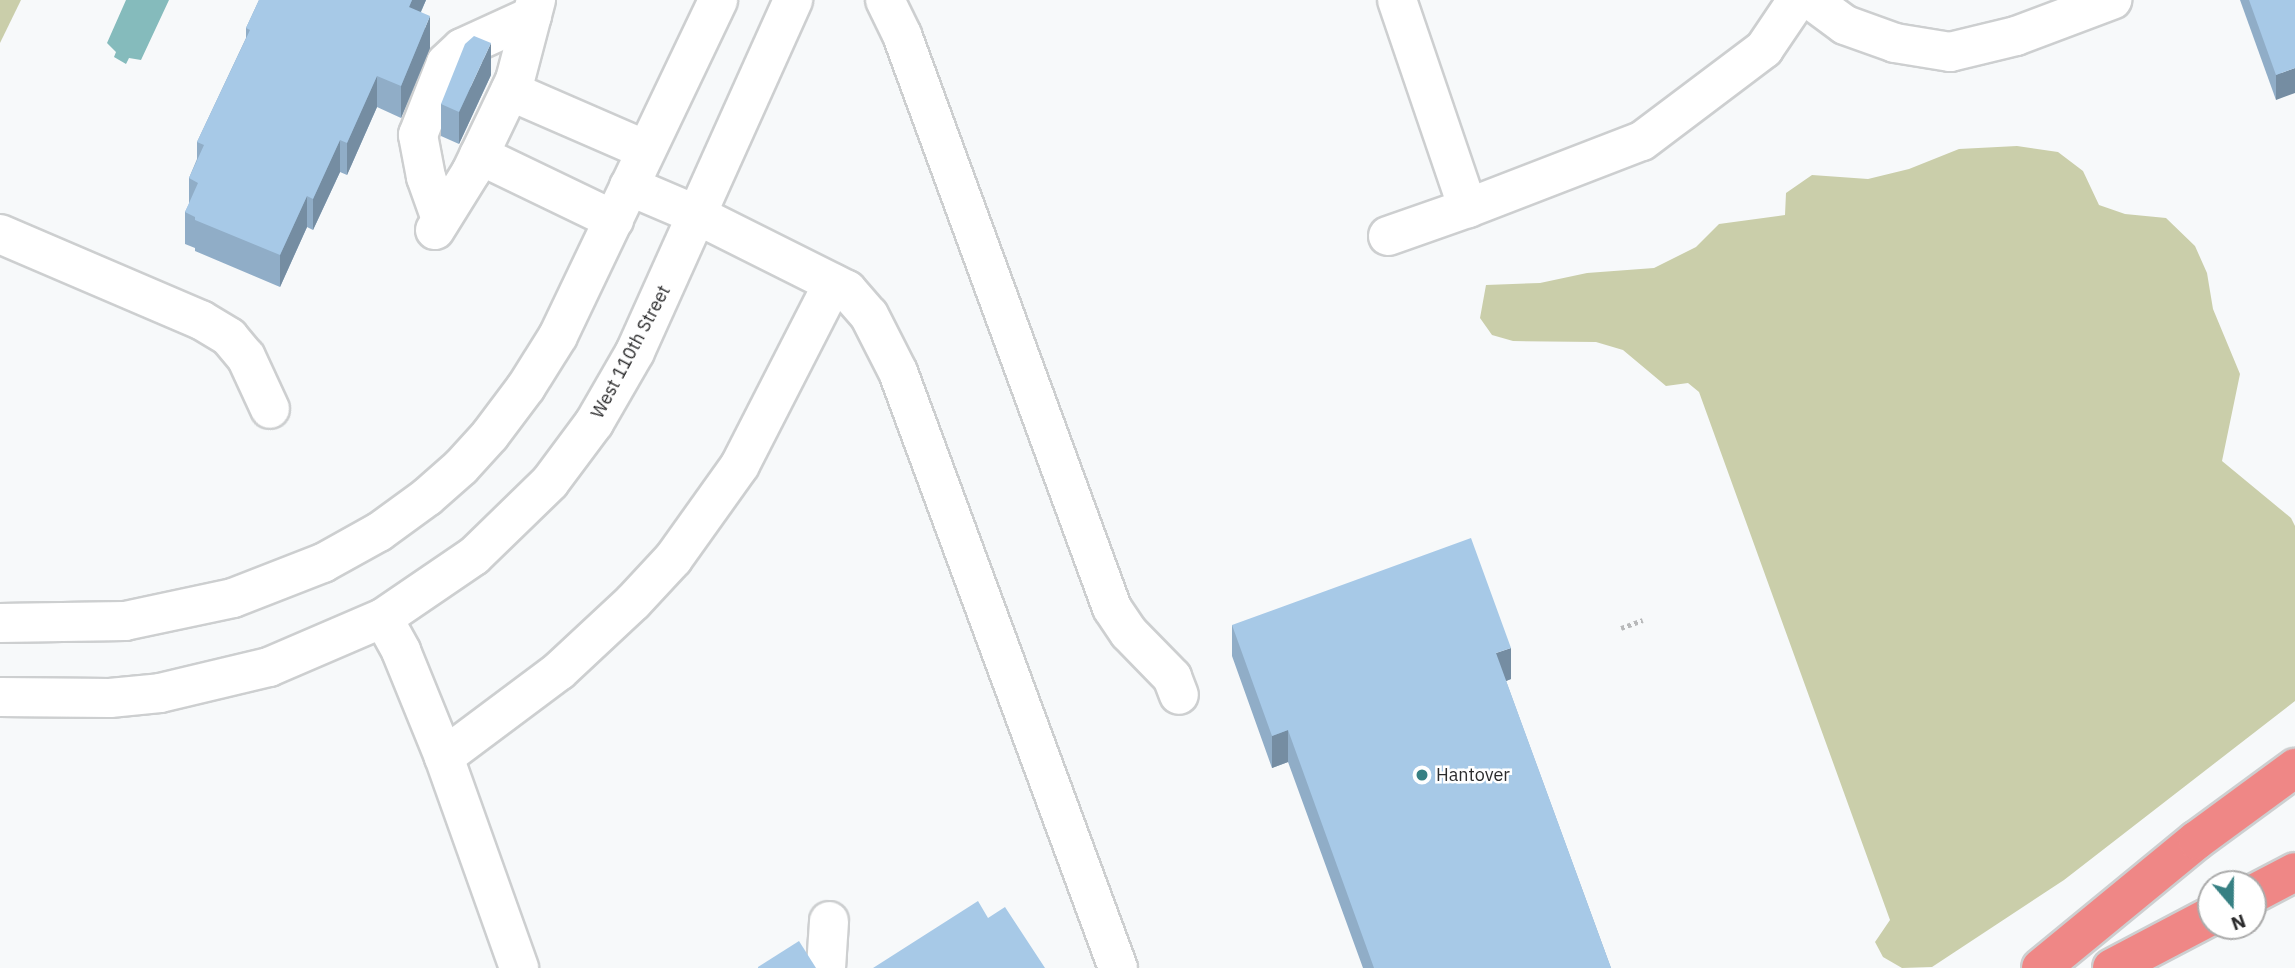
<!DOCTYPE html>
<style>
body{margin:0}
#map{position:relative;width:2295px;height:968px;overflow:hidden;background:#f7f9fa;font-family:"IBM Plex Sans",sans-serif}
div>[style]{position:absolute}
.green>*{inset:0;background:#caceaa}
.water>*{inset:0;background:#85bbbc}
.path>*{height:4.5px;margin-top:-2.25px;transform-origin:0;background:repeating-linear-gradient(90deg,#b8b9ba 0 3.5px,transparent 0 7px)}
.roads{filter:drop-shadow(2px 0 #cdcfd0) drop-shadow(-2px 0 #cdcfd0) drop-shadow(0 2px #cdcfd0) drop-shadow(0 -2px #cdcfd0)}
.minor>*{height:38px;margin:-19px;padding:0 19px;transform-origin:19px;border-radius:19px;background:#fff}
.highway>*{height:38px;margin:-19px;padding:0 19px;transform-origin:19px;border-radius:19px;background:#ef8786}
.wall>*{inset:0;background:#90adc7}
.shaded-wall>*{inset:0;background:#758da2}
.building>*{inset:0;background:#a7c9e7}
.dots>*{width:19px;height:19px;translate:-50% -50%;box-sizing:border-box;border:4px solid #fff;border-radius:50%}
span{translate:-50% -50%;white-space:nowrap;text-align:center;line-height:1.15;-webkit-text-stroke:5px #fff;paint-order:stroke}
.street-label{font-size:18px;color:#2c2c2d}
.poi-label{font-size:18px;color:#2c2c2d}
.left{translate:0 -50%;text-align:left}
.north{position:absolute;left:2197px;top:870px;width:70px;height:70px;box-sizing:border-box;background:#fff;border:2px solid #ababab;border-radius:50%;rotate:160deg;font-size:19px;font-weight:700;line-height:28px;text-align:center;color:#2c2c2d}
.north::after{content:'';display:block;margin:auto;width:24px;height:32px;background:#378083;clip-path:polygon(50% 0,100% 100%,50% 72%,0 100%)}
</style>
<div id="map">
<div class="green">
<div style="clip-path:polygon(0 0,21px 0,0 43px)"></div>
<div style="clip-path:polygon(2017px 146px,2058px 152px,2083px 171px,2099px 205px,2125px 214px,2166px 218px,2195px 246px,2207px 273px,2213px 309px,2240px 374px,2222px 461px,2291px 518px,2295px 526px,2295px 701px,2064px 880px,1932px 967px,1902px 968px,1883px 957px,1875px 942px,1890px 920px,1699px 392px,1688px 383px,1666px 386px,1623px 350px,1596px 342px,1513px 341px,1492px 335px,1480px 318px,1486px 285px,1540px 283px,1587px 273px,1654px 268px,1696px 247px,1719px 224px,1785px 215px,1786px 193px,1812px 175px,1868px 179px,1909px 169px,1959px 149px)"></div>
</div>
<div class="water">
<div style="clip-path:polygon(126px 0,169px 0,141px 60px,129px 58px,126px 64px,114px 57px,116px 52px,107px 43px)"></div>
</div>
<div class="path">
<div style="left:1621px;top:628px;width:23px;rotate:-20deg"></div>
</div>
<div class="roads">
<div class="minor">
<div style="left:885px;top:0;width:39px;rotate:64deg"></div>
<div style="left:902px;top:35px;width:610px;rotate:69.87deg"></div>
<div style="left:1112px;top:608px;width:30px;rotate:56deg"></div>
<div style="left:1129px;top:633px;width:62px;rotate:45.7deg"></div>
<div style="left:1172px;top:677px;width:19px;rotate:69deg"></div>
<div style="left:1397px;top:0;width:220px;rotate:71.2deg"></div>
<div style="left:1468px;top:208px;width:186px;rotate:-21.1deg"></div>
<div style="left:1642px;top:141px;width:153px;rotate:-37deg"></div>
<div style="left:1764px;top:49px;width:59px;rotate:-56deg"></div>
<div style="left:1811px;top:0;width:42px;rotate:36.3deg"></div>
<div style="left:1845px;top:25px;width:53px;rotate:19.8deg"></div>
<div style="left:1895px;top:43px;width:56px;rotate:9.3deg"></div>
<div style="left:1950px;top:52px;width:68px;rotate:-13.6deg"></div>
<div style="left:2016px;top:36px;width:103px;rotate:-20.6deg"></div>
<div style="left:510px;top:91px;width:148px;rotate:23.5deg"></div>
<div style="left:479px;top:155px;width:150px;rotate:25.7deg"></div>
<div style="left:629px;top:186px;width:74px;rotate:23.1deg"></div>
<div style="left:697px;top:215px;width:168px;rotate:26.6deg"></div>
<div style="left:847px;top:290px;width:33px;rotate:49deg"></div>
<div style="left:869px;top:315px;width:64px;rotate:63deg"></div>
<div style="left:898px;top:372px;width:635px;rotate:69.74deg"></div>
<div style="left:441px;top:219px;width:45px;rotate:-109.7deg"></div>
<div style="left:426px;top:177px;width:43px;rotate:-100.8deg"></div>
<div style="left:418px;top:135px;width:77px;rotate:-68.7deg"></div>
<div style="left:446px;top:63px;width:22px;rotate:-43deg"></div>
<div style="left:462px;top:48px;width:77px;rotate:-24.6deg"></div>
<div style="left:435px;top:230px;width:68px;rotate:-58.2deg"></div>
<div style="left:471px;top:172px;width:102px;rotate:-64.4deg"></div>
<div style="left:515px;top:80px;width:83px;rotate:-75.3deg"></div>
<div style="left:0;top:234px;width:219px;rotate:23.2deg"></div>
<div style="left:201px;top:320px;width:33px;rotate:31deg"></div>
<div style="left:229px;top:337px;width:26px;rotate:50deg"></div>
<div style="left:246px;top:357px;width:57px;rotate:65.2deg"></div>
<div style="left:1388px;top:236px;width:85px;rotate:-19.3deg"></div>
<div style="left:383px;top:618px;width:38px;rotate:61deg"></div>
<div style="left:401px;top:651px;width:114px;rotate:67.9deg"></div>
<div style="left:444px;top:757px;width:224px;rotate:70.4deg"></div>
<div style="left:0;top:623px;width:125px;rotate:-0.9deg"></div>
<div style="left:125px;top:621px;width:110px;rotate:-12deg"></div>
<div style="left:233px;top:598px;width:97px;rotate:-21.3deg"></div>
<div style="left:323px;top:563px;width:64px;rotate:-29deg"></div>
<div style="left:379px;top:532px;width:59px;rotate:-36.1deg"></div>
<div style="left:427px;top:497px;width:45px;rotate:-41.4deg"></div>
<div style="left:461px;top:467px;width:43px;rotate:-47.8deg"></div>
<div style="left:490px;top:435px;width:60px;rotate:-53.1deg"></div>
<div style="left:526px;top:387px;width:60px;rotate:-57.9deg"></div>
<div style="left:558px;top:336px;width:372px;rotate:-64.5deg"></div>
<div style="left:0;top:697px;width:110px;rotate:0.5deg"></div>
<div style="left:110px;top:698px;width:50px;rotate:-5.7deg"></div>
<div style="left:160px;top:693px;width:112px;rotate:-13.4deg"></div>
<div style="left:269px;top:667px;width:124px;rotate:-23.3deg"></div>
<div style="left:383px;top:618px;width:110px;rotate:-34.3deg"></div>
<div style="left:474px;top:556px;width:106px;rotate:-44.2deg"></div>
<div style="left:550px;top:482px;width:74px;rotate:-53.3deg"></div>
<div style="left:594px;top:423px;width:82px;rotate:-60deg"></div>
<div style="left:635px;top:352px;width:386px;rotate:-65.8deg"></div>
<div style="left:444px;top:757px;width:144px;rotate:-36.8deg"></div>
<div style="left:559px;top:671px;width:101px;rotate:-43deg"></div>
<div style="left:633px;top:602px;width:59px;rotate:-47.1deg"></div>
<div style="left:673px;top:559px;width:115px;rotate:-54.5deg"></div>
<div style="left:740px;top:465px;width:204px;rotate:-62.9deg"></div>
<div style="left:826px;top:968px;width:47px;rotate:-86.3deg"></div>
</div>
<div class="highway">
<div style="left:2253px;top:894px;width:47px;rotate:-27.6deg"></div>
<div style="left:2041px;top:968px;width:202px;rotate:-39.4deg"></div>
<div style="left:2197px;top:840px;width:122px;rotate:-36.3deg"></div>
<div style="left:2112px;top:968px;width:112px;rotate:-27.7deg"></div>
</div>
</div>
<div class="wall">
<div style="clip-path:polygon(259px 0,426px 0,421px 12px,430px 48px,401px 118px,377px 107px,347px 175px,340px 172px,313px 230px,307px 227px,280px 287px,195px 251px,195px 248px,185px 244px,185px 212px,189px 204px,189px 178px,197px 159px,197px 142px,246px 38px,246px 28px)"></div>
<div style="clip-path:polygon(2240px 0,2295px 0,2276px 100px)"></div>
<div style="clip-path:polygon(491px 75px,459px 144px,441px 136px,441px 104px)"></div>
<div style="clip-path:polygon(1232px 625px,1511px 679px,1506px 681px,1611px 968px,1363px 968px,1288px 762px,1272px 768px,1232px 656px)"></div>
</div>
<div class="shaded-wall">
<div style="clip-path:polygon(412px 0,426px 0,409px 38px,409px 7px)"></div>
<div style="clip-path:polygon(430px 16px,430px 48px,401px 118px,401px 86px)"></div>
<div style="clip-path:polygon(491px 43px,491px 75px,459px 144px,459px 112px)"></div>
<div style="clip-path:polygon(2295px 68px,2295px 93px,2276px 100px,2276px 75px)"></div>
<div style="clip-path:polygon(377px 76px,377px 107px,347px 175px,347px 143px)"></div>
<div style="clip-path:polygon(340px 140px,340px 172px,313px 230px,313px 199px)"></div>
<div style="clip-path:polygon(307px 196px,307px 227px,280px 287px,280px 255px)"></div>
<div style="clip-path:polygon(1511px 648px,1511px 679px,1496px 685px,1496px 653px)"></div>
<div style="clip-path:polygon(1288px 730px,1288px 762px,1272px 768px,1272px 736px)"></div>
</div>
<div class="building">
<div style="clip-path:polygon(259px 0,412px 0,409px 7px,430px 16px,401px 86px,377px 76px,347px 143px,340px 140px,313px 199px,307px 196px,280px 255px,195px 220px,195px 217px,185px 212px,198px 183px,189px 178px,204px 145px,197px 142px,250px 30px,246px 28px)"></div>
<div style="clip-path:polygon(2249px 0,2295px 0,2295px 68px,2276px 75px)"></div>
<div style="clip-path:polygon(474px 36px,491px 43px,459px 112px,441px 104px,465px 44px)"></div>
<div style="clip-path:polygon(1471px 538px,1511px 648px,1496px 653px,1611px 968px,1374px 968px,1288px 730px,1272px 736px,1232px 625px)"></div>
<div style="clip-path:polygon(978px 901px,988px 918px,1005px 907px,1045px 968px,873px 968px)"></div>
<div style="clip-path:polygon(799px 941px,816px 968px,758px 968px,758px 967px)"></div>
</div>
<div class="dots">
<div style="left:1422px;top:775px;background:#378083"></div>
</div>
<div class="street-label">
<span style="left:631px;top:352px;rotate:-62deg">West 110th Street</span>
</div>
<div class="poi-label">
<span class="left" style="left:1436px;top:775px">Hantover</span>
</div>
<div class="north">N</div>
</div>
